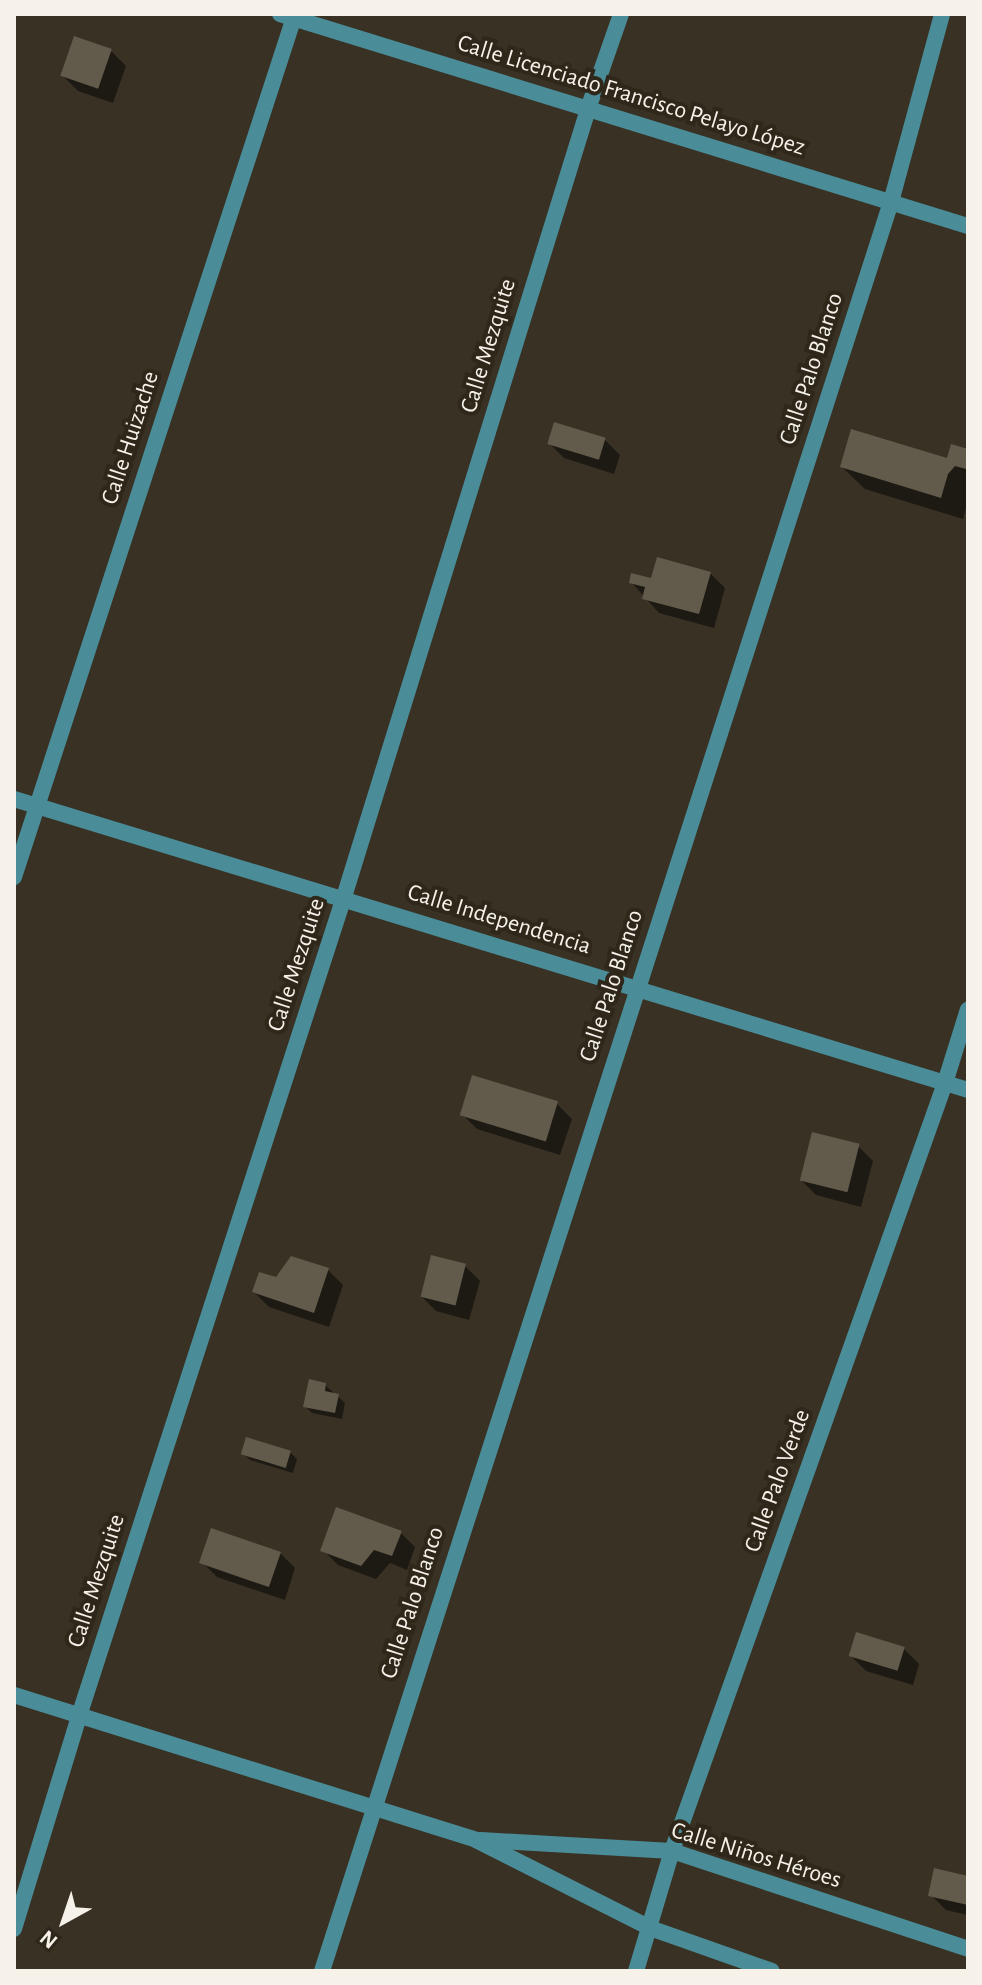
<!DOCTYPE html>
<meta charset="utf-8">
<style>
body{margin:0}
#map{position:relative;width:982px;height:1985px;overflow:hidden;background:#383124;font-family:"Alegreya Sans",sans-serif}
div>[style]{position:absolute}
.shadow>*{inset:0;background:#0007}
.building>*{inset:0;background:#625b4c;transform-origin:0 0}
.street>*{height:16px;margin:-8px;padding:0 8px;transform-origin:8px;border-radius:8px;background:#4a8d98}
span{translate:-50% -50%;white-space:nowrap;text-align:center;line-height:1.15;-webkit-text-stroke:8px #2e271a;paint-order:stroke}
.street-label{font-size:24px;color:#f6f2ea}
.frame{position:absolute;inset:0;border:16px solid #f6f2ea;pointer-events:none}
.north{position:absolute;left:24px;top:1881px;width:80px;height:80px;-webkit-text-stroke:6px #2e271a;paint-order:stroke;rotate:220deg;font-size:22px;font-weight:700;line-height:32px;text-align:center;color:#f6f2ea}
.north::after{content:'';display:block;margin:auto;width:28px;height:36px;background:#f6f2ea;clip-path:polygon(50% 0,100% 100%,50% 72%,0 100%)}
</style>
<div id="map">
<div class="shadow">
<div style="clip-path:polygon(111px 51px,126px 66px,113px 103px,78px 91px,63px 76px)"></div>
<div style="clip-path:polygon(605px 440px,620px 455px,614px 474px,564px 458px,549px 443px)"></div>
<div style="clip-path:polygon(952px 446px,968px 451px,968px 501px,963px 519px,865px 489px,842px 467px,948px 460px)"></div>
<div style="clip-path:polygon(710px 573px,725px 588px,714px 628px,659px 613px,631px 582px)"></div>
<div style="clip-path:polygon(557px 1104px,572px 1119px,560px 1155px,477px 1129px,462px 1114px)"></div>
<div style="clip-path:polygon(858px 1146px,873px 1161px,861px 1207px,816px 1195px,801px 1180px)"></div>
<div style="clip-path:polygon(465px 1266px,480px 1281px,469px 1320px,436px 1311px,421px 1296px)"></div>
<div style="clip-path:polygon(328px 1270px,343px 1285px,329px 1327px,269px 1307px,254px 1292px,277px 1280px)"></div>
<div style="clip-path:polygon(325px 1385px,345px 1403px,342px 1419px,312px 1413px,305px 1406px)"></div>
<div style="clip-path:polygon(290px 1452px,297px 1459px,293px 1473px,250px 1460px,243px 1453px)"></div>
<div style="clip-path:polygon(400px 1532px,415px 1547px,407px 1570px,390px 1563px,376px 1579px,338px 1565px,323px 1550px)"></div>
<div style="clip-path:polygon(280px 1553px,295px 1568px,285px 1600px,217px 1577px,202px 1562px)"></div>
<div style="clip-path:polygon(904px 1649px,919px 1664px,913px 1685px,866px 1671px,851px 1656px)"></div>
<div style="clip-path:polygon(968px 1878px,968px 1915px,946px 1910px,931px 1895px)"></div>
</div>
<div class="building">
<div style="left:74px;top:36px;width:40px;height:42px;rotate:19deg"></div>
<div style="left:554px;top:422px;width:54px;height:23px;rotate:17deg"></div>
<div style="clip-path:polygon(851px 429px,947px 458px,951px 444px,968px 449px,966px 469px,955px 466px,948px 474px,941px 498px,840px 467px)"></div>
<div style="clip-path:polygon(657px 557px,711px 572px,699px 614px,642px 599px,645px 587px,629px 583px,631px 573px,651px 578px)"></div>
<div style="left:472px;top:1075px;width:90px;height:42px;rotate:17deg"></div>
<div style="left:812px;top:1132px;width:49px;height:50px;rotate:14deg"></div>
<div style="left:431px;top:1255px;width:36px;height:43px;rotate:14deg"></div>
<div style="clip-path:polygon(291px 1256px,329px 1268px,314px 1313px,252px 1292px,259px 1272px,276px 1277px)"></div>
<div style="clip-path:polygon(309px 1379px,326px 1383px,325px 1391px,339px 1394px,335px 1413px,303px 1407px)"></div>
<div style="left:246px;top:1437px;width:47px;height:18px;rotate:17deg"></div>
<div style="clip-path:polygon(336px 1507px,402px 1531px,392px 1556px,374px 1550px,361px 1566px,320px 1551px)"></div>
<div style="left:211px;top:1528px;width:74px;height:37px;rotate:19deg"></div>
<div style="left:856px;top:1632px;width:51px;height:25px;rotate:17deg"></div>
<div style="clip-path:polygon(934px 1868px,968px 1876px,968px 1905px,928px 1896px)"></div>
</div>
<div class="street">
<div style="left:280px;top:14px;width:720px;rotate:17.13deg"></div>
<div style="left:14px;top:799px;width:997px;rotate:16.96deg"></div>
<div style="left:14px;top:877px;width:908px;rotate:-71.96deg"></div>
<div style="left:14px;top:1695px;width:484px;rotate:17.4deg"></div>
<div style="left:476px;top:1840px;width:195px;rotate:26.8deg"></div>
<div style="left:650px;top:1928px;width:129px;rotate:19.4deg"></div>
<div style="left:481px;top:1840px;width:191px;rotate:3.3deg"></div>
<div style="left:672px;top:1851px;width:312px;rotate:18.3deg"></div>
<div style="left:14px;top:1929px;width:223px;rotate:-73deg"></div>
<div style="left:79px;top:1716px;width:861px;rotate:-72.07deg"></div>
<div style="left:344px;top:897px;width:828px;rotate:-72.79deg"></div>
<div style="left:589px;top:106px;width:97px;rotate:-70.8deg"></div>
<div style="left:322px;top:1971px;width:1858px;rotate:-72.17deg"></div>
<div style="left:891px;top:202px;width:195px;rotate:-74.8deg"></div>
<div style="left:636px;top:1971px;width:125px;rotate:-73.3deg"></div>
<div style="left:672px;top:1851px;width:815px;rotate:-70.43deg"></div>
<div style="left:945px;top:1083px;width:77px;rotate:-72.7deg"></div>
</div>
<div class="street-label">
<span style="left:631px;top:96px;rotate:17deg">Calle Licenciado Francisco Pelayo López</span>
<span style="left:489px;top:346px;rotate:-73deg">Calle Mezquite</span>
<span style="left:812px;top:369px;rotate:-72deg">Calle Palo Blanco</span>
<span style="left:131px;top:438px;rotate:-72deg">Calle Huizache</span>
<span style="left:499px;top:920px;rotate:17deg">Calle Independencia</span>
<span style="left:297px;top:965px;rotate:-72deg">Calle Mezquite</span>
<span style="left:612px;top:986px;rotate:-72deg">Calle Palo Blanco</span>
<span style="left:778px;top:1481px;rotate:-70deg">Calle Palo Verde</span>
<span style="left:97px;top:1581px;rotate:-72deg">Calle Mezquite</span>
<span style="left:413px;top:1603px;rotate:-72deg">Calle Palo Blanco</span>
<span style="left:756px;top:1856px;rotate:17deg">Calle Niños Héroes</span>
</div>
<div class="frame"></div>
<div class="north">N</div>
</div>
